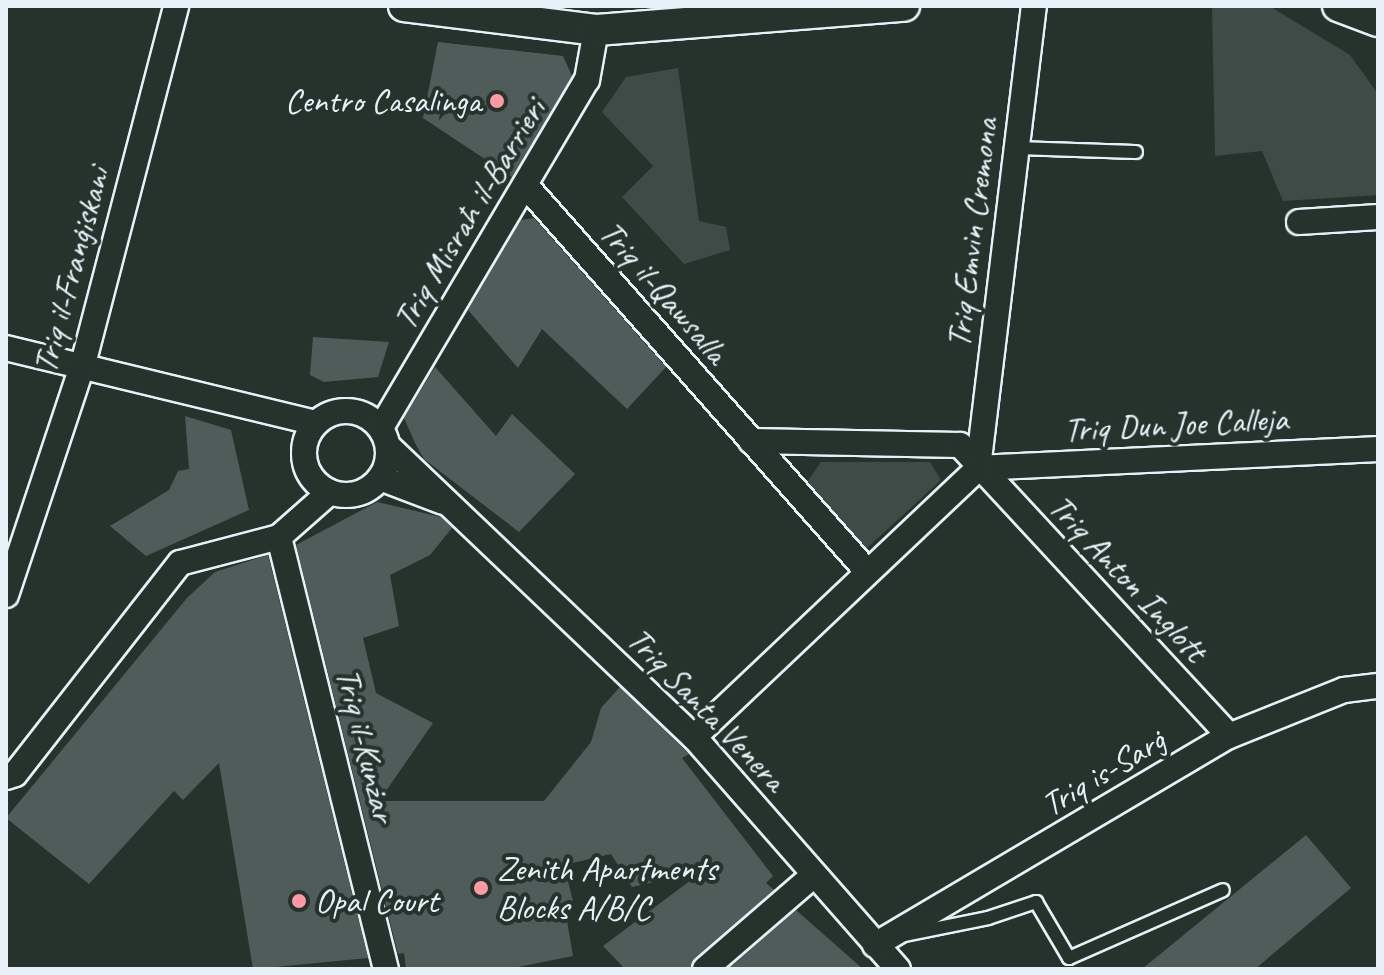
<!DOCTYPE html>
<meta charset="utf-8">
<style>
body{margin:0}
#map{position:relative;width:1384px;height:975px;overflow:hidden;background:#26332d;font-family:Caveat,sans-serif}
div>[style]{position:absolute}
.green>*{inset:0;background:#3e4b47}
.building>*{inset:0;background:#505c59}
.roads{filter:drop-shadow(2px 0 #e8f1f8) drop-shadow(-2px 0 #e8f1f8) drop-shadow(0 2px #e8f1f8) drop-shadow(0 -2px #e8f1f8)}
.service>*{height:12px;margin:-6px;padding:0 6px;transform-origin:6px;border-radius:6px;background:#26332d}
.minor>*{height:24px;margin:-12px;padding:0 12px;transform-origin:12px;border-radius:12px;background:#26332d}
.minor>.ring{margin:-12px;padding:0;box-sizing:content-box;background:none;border:24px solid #26332d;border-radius:50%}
.tertiary>*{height:30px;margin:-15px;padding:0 15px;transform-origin:15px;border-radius:15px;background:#26332d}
.dots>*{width:22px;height:22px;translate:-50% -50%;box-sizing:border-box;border:4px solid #26332d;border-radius:50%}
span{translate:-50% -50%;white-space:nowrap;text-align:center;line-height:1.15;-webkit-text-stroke:8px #26332d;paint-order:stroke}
.poi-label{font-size:34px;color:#e8f1f8}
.right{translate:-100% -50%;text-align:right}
.left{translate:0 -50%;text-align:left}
.street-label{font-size:34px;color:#e8f1f8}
.frame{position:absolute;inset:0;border:8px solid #e8f1f8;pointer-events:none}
</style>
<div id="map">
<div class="green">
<div style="clip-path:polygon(1269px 6px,1350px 55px,1378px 94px,1378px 195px,1283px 201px,1262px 151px,1215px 156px,1212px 8px)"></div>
<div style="clip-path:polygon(678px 68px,699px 221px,726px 227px,730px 250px,684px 264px,622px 197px,653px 166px,602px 112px,626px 77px)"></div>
<div style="clip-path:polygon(821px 462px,930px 462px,941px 480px,866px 549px,807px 482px)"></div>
</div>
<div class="building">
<div style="clip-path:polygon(438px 42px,563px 56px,572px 76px,512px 177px,423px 118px)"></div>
<div style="clip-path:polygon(534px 218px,666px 367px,627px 409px,542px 329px,518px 368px,468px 310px,521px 220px)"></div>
<div style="clip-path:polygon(313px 337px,389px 342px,378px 377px,324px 382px,310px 375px)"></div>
<div style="clip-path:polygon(435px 367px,496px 436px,512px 414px,575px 474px,519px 532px,424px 459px,415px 443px,404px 418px)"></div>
<div style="clip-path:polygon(185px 416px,231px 430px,249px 510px,146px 556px,110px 526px,169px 490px,178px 471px,189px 469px)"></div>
<div style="clip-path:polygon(377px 502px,441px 517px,452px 528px,430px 555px,390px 575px,399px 626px,363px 638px,376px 693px,433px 723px,379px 801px,544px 801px,591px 742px,601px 708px,620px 687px,689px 754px,682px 758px,773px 876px,766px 883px,774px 890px,695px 958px,690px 969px,625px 969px,603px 946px,703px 871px,632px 887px,611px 854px,564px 865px,573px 901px,564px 903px,573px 956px,508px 969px,406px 969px,404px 953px,398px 954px,296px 545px)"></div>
<div style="clip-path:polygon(268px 555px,368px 958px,253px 969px,219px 763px,183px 800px,174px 791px,89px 884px,6px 818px,187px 598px,215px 572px)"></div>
<div style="clip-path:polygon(1306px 835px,1351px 888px,1255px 969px,1142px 969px)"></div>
<div style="clip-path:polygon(796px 910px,863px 969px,728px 969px)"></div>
</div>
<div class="roads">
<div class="service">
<div style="left:1016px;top:148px;width:120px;rotate:1.9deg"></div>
<div style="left:904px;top:935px;width:86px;rotate:-11.4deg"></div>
<div style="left:988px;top:918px;width:51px;rotate:-18.4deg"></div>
<div style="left:1036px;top:902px;width:65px;rotate:59.5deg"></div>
<div style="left:1069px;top:958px;width:168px;rotate:-23.8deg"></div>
</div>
<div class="minor">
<div style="left:527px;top:187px;width:513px;rotate:48.48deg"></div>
<div style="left:1299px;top:222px;width:79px;rotate:-3.6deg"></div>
<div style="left:6px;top:348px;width:319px;rotate:13.6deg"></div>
<div class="ring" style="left:304px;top:411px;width:60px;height:60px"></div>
<div style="left:382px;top:426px;width:402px;rotate:-59.4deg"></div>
<div style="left:587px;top:80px;width:51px;rotate:-79.8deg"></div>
<div style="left:751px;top:441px;width:209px;rotate:1.1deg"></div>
<div style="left:960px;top:445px;width:396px;rotate:47.2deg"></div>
<div style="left:388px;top:446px;width:422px;rotate:43.6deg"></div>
<div style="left:694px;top:737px;width:309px;rotate:48.7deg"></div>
<div style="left:978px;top:468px;width:465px;rotate:-83.1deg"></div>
<div style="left:978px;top:468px;width:400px;rotate:-2.7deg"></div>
<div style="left:380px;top:478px;width:67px;rotate:20.9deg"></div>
<div style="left:279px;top:537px;width:445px;rotate:76.1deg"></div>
<div style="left:6px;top:595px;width:243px;rotate:-71.6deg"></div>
<div style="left:83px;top:364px;width:370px;rotate:-75.4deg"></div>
<div style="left:694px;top:737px;width:391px;rotate:-43.4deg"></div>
<div style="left:6px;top:777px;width:9px;rotate:-18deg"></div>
<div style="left:15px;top:774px;width:268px;rotate:-52deg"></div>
<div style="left:180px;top:563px;width:102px;rotate:-14.7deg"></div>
<div style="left:279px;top:537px;width:68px;rotate:-41.4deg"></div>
<div style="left:875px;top:945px;width:411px;rotate:-30.6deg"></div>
<div style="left:1229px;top:736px;width:124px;rotate:-21.8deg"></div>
<div style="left:1344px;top:690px;width:34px;rotate:-7deg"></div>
<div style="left:705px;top:969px;width:144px;rotate:-40.8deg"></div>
</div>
<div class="tertiary">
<div style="left:404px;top:6px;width:193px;rotate:7.1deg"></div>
<div style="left:596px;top:30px;width:309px;rotate:-4.5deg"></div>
<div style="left:1338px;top:6px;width:43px;rotate:20.6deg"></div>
</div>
</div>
<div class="dots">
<div style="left:497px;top:101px;background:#ff9aa2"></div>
<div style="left:481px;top:888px;background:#ff9aa2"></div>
<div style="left:299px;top:901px;background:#ff9aa2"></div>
</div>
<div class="poi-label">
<span class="right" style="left:481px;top:101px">Centro Casalinga</span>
<span class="left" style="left:497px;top:888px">Zenith Apartments<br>Blocks A/B/C</span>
<span class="left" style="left:315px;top:901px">Opal Court</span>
</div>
<div class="street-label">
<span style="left:469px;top:214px;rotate:-59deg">Triq Misraħ il-Barrieri</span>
<span style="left:972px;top:233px;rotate:-83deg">Triq Emvin Cremona</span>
<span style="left:71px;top:270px;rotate:-75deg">Triq il-Franġiskani</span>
<span style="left:664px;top:292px;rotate:49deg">Triq il-Qawsalla</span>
<span style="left:1176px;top:424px;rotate:-3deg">Triq Dun Joe Calleja</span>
<span style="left:1128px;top:578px;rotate:47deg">Triq Anton Inglott</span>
<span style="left:707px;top:709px;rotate:46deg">Triq Santa Venera</span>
<span style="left:366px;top:745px;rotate:76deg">Triq il-Kunżar</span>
<span style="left:1103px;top:772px;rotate:-31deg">Triq is-Sarġ</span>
</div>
<div class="frame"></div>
</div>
